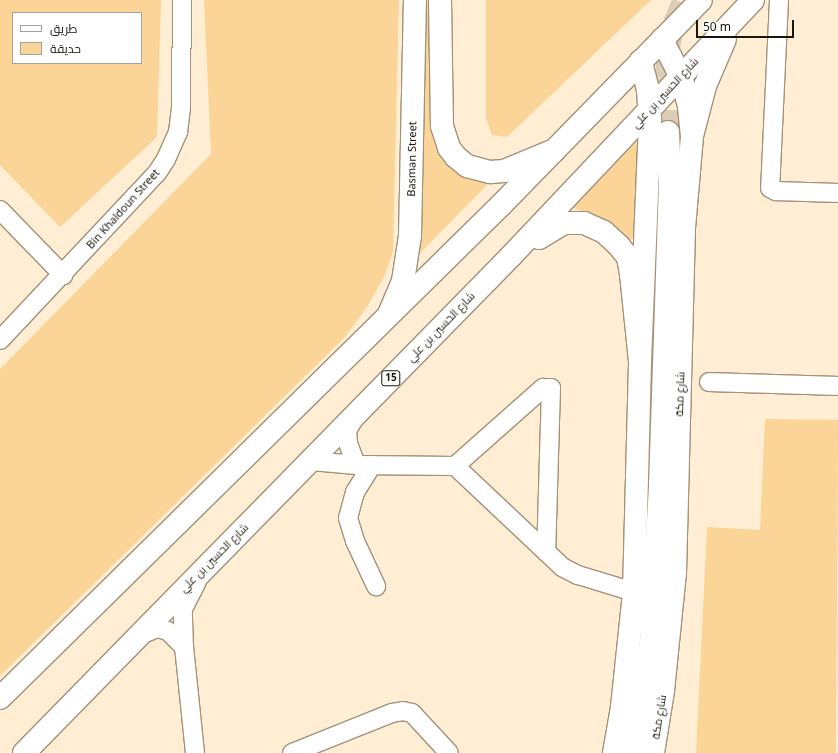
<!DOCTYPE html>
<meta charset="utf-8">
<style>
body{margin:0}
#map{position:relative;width:838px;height:753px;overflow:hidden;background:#ffeed4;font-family:"Noto Sans",Cairo,sans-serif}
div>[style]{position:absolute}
.green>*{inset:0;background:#fbd497}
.highway-tunnel>*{height:22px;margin-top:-11px;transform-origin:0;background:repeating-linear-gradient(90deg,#ddcdb6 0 22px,transparent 0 33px)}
.roads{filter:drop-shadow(1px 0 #a2927a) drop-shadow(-1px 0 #a2927a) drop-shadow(0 1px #a2927a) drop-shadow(0 -1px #a2927a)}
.minor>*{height:18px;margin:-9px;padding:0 9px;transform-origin:9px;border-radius:9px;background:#fff}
.major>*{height:22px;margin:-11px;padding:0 11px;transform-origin:11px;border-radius:11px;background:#fff}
.highway>*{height:22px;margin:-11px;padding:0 11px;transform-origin:11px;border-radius:11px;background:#fff}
span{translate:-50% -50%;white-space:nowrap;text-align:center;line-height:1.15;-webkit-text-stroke:4px #fff;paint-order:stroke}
.shield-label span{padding:1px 3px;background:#fff;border:1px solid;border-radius:3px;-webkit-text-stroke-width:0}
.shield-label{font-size:10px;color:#1b150c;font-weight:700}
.street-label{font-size:11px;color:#1b150c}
.legend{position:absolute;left:12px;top:12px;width:130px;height:52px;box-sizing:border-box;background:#fff;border:1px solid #a4a19e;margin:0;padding:5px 7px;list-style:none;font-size:12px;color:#1b150c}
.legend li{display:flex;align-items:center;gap:8px;height:20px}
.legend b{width:20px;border:1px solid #a4a19e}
.scale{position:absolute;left:696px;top:20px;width:98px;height:18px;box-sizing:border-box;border:2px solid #1b150c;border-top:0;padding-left:5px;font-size:12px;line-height:14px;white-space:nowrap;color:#1b150c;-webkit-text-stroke:3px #fff;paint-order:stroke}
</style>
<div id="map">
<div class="green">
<div style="clip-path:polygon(evenodd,0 0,161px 0,157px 137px,60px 227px,0 165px,0 0,13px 13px,141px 13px,141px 63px,13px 63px,13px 13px)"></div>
<div style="clip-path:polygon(204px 0,399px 0,393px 252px,384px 277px,367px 307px,345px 337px,0 676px,0 369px,211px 154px)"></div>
<div style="clip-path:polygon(423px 0,428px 0,428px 17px,435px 44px,433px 136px,439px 151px,450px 167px,468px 179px,488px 184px,417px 256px)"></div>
<div style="clip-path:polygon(486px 0,651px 0,507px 137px,492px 135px,486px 119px)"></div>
<div style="clip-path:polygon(637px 141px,639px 237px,630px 240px,610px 224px,572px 207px)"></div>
<div style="clip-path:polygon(765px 419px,838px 420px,836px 753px,696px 753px,707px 527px,760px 530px)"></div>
</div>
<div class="highway-tunnel">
<div style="left:668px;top:132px;width:54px;rotate:-92.1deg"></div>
<div style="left:666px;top:78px;width:26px;rotate:-86deg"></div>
<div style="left:668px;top:52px;width:30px;rotate:-78deg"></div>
<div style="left:674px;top:23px;width:25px;rotate:-67deg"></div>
</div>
<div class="roads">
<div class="minor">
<div style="left:779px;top:0;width:188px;rotate:92.7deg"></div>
<div style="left:770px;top:188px;width:7px;rotate:27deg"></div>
<div style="left:776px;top:191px;width:62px;rotate:1.8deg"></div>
<div style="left:0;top:210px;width:91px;rotate:45.9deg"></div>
<div style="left:0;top:340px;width:229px;rotate:-46.8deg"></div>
<div style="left:157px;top:173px;width:17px;rotate:-57deg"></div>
<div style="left:166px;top:159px;width:30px;rotate:-66deg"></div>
<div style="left:178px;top:132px;width:24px;rotate:-83deg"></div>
<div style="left:181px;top:108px;width:108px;rotate:-89.5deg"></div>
<div style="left:709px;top:382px;width:129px;rotate:1.8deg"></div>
<div style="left:355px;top:417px;width:16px;rotate:120deg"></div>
<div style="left:347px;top:431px;width:12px;rotate:85deg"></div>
<div style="left:348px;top:443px;width:23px;rotate:70deg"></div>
<div style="left:311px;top:461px;width:45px;rotate:5.1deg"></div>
<div style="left:356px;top:465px;width:99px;rotate:0.6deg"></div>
<div style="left:455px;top:466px;width:147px;rotate:43.3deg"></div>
<div style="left:562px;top:567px;width:18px;rotate:27deg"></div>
<div style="left:578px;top:575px;width:59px;rotate:16.9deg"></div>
<div style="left:372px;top:465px;width:32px;rotate:122deg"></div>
<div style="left:355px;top:492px;width:27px;rotate:105deg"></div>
<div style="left:348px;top:518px;width:24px;rotate:73deg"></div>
<div style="left:355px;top:541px;width:50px;rotate:65deg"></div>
<div style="left:455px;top:466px;width:118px;rotate:-41.6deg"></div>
<div style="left:543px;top:388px;width:8px"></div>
<div style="left:551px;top:388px;width:164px;rotate:91.7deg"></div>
<div style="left:137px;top:636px;width:22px;rotate:-21deg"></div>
<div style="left:158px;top:628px;width:10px;rotate:17deg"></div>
<div style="left:168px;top:631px;width:23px;rotate:45deg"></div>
<div style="left:195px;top:753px;width:107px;rotate:-95.9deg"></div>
<div style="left:184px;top:647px;width:38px;rotate:-92deg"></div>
<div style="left:183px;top:609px;width:30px;rotate:-63deg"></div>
<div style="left:292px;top:753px;width:108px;rotate:-21.8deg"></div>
<div style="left:392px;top:713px;width:11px;rotate:-10deg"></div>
<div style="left:403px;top:711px;width:9px;rotate:13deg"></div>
<div style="left:412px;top:713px;width:54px;rotate:47.2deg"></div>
</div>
<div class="major">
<div style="left:440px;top:0;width:126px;rotate:89.1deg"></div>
<div style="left:442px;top:126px;width:23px;rotate:72deg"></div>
<div style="left:449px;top:148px;width:11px;rotate:52deg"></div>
<div style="left:456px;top:157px;width:14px;rotate:39deg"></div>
<div style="left:467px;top:166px;width:24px;rotate:15deg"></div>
<div style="left:490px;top:172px;width:14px;rotate:-4deg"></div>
<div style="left:504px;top:171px;width:55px;rotate:-22.4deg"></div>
<div style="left:389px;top:314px;width:36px;rotate:-67deg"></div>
<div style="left:403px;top:281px;width:46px;rotate:-81.2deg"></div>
<div style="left:410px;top:236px;width:236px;rotate:-88.8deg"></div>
<div style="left:614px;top:753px;width:47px;rotate:-80.1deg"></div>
<div style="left:622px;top:707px;width:116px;rotate:-84deg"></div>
<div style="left:634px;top:592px;width:231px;rotate:-88.5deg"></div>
<div style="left:640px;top:361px;width:242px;rotate:-87.6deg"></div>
<div style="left:650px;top:119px;width:29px;rotate:-94deg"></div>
<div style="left:648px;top:90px;width:30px;rotate:-104deg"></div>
<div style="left:653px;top:753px;width:63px;rotate:-80.8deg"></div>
<div style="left:663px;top:691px;width:119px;rotate:-84.2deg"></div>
<div style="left:675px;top:573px;width:345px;rotate:-88.5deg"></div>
<div style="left:684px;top:228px;width:92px;rotate:-85deg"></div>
<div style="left:692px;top:136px;width:30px;rotate:-96deg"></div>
<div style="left:689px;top:106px;width:30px;rotate:-105deg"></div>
<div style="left:681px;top:77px;width:42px;rotate:-117.2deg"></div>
</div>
<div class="highway">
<div style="left:692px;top:136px;width:52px;rotate:-75.4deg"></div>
<div style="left:705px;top:86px;width:51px;rotate:-66.9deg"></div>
<div style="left:539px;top:238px;width:29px;rotate:-31deg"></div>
<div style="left:564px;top:223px;width:20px"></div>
<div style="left:584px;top:223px;width:22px;rotate:24deg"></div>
<div style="left:604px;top:232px;width:21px;rotate:43deg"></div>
<div style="left:619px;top:246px;width:14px;rotate:51deg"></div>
<div style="left:628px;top:257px;width:17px;rotate:80deg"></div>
<div style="left:631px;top:274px;width:87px;rotate:84.1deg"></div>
<div style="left:0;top:698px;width:703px;rotate:-44.54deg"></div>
<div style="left:501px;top:205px;width:286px;rotate:-45.7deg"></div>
<div style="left:24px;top:753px;width:696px;rotate:-45.58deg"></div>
<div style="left:511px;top:256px;width:352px;rotate:-46.6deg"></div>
<div style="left:634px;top:753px;width:112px;rotate:-81.3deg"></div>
<div style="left:651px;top:642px;width:157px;rotate:-86.7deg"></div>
<div style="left:660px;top:485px;width:304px;rotate:-88.1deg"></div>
<div style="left:670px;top:181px;width:49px;rotate:-92.3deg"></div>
</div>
</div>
<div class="shield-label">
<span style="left:391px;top:378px">15</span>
</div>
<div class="street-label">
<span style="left:665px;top:93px;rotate:-47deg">شارع الحسين بن علي</span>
<span style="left:412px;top:159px;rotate:-89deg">Basman Street</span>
<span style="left:123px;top:209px;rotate:-48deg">Bin Khaldoun Street</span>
<span style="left:441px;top:327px;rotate:-46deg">شارع الحسين بن علي</span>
<span style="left:680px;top:394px;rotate:-88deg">شارع مكة</span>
<span style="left:214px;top:558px;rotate:-45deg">شارع الحسين بن علي</span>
<span style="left:659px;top:717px;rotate:-81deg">شارع مكة</span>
</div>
<ul class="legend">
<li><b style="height:5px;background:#fff"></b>طريق</li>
<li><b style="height:11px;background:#fbd497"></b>حديقة</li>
</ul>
<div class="scale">50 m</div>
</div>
